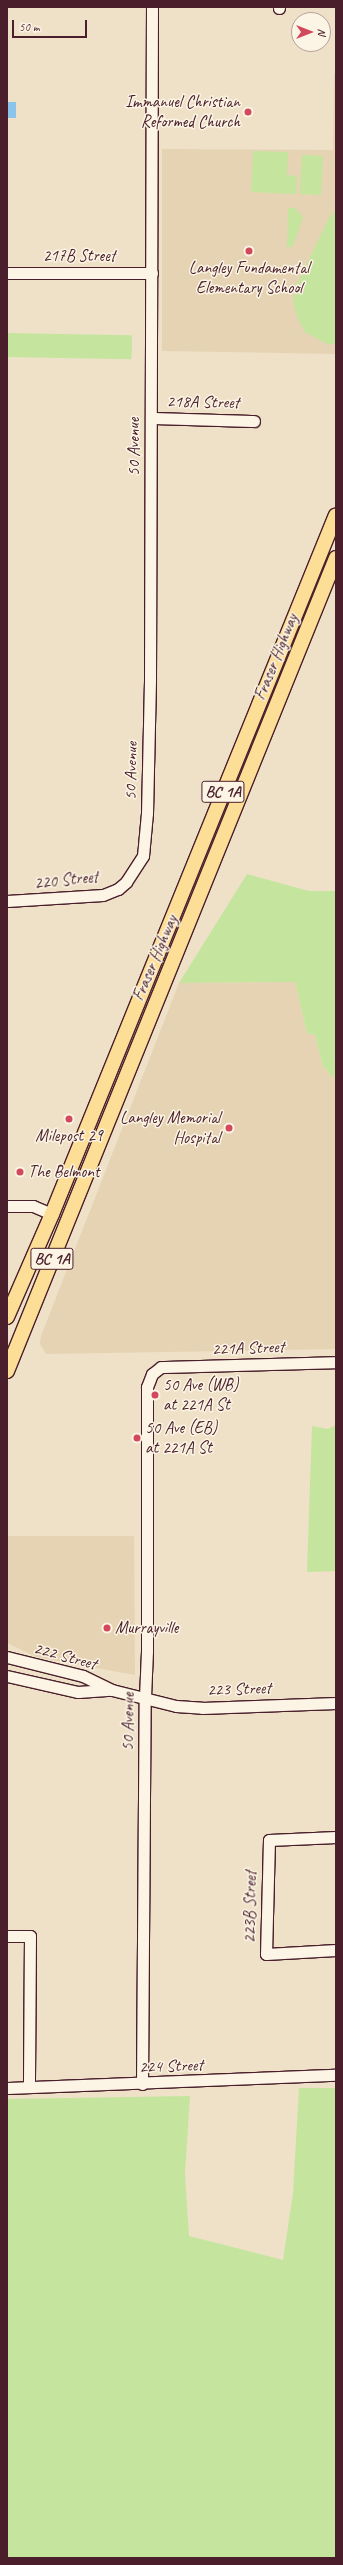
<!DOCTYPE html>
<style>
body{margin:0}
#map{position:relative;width:343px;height:2565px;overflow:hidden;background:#eee1c8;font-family:Caveat,sans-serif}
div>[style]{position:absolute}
.built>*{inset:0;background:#e5d3b3}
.green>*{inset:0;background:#c5e59e;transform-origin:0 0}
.water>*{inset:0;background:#8bc4ea;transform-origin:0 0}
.roads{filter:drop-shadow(1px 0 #4a1f2b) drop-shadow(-1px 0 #4a1f2b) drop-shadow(0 1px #4a1f2b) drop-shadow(0 -1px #4a1f2b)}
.minor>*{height:11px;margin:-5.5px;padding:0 5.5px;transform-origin:5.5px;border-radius:5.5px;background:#fcf5e5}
.major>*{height:14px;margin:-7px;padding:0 7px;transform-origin:7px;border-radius:7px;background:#fcde96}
.dots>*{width:11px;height:11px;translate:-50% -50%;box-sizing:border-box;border:2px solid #fcf5e5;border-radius:50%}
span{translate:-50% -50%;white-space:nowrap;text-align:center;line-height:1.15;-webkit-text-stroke:3px #fcf5e5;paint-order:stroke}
.shield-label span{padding:1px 3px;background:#fcf5e5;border:1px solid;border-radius:3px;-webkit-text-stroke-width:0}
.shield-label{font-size:16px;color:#4a1f2b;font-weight:700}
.poi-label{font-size:17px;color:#4a1f2b}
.right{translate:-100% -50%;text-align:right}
.left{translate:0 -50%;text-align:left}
.street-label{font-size:17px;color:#4a1f2b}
.frame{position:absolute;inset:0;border:8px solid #4a1f2b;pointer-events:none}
.north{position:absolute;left:291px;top:12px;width:40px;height:40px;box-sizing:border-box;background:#fcf5e5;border:1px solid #b59f9b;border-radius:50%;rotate:90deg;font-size:11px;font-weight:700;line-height:16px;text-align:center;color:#4a1f2b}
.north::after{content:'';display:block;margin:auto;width:14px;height:18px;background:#d1495b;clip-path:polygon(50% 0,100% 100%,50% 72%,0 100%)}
.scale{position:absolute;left:12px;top:20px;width:75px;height:18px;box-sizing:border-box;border:2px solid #4a1f2b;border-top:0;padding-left:5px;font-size:12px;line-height:14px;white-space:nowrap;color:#4a1f2b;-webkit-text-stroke:3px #fcf5e5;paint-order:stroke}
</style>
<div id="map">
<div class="built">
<div style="clip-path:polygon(334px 74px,336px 74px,336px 354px,162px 351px,162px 149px,333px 150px)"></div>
<div style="clip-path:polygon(295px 982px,307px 1033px,315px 1035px,323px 1067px,336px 1080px,336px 1349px,46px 1354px,40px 1344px,41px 1336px,179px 983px)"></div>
<div style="clip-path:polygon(7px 1536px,134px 1536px,135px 1675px,37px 1657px,7px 1643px)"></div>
</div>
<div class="green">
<div style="clip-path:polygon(253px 151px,288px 152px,287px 175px,297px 176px,296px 194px,251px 192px)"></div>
<div style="left:302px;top:155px;width:21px;height:39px;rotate:3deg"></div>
<div style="clip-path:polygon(288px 208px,295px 208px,303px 217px,293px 246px,287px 248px)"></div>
<div style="clip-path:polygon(336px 210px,336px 344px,327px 344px,305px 332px,297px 317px,293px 302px,295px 288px,330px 216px)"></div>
<div style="left:7px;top:333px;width:125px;height:24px;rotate:1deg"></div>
<div style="clip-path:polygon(247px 874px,309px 891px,336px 891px,336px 1080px,323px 1067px,315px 1035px,307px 1033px,295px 982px,179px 983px)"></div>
<div style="clip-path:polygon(336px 1425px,336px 1571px,307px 1572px,312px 1426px,328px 1429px)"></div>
<div style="clip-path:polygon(299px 2088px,336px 2088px,336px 2558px,7px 2558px,7px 2099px,190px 2096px,185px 2174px,189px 2236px,283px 2260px,293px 2193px)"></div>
</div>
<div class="water">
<div style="left:8px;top:102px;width:8px;height:16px"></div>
</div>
<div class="roads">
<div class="minor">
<div style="left:279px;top:7px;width:1px;rotate:90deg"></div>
<div style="left:7px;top:273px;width:145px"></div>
<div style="left:151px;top:418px;width:103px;rotate:1.7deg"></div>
<div style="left:7px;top:901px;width:96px;rotate:-3.6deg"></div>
<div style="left:103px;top:895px;width:16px;rotate:-22deg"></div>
<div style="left:118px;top:889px;width:11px;rotate:-41deg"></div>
<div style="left:126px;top:882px;width:31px;rotate:-57deg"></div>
<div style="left:143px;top:856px;width:43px;rotate:-84.7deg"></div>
<div style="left:147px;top:813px;width:135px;rotate:-88.7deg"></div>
<div style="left:150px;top:678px;width:671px;rotate:-89.83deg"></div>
<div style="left:7px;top:1206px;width:26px"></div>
<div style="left:33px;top:1206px;width:21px;rotate:23deg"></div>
<div style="left:7px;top:1657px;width:78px;rotate:14deg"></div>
<div style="left:83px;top:1676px;width:32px;rotate:26deg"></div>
<div style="left:112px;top:1690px;width:66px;rotate:14deg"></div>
<div style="left:176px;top:1706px;width:26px;rotate:4deg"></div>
<div style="left:202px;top:1708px;width:134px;rotate:-2.1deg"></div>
<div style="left:7px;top:1676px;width:73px;rotate:12.7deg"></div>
<div style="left:78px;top:1692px;width:32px;rotate:-4deg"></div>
<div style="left:336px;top:1837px;width:67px;rotate:177.4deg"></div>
<div style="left:269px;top:1840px;width:114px;rotate:91.5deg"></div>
<div style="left:266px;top:1954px;width:70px;rotate:-3.3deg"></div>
<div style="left:7px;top:1936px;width:23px"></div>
<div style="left:30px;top:1936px;width:151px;rotate:90.4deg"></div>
<div style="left:142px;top:2084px;width:387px;rotate:-89.6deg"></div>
<div style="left:145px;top:1697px;width:46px;rotate:-87.5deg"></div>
<div style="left:147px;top:1651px;width:264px;rotate:-90deg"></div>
<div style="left:147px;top:1387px;width:14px;rotate:-69deg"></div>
<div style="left:152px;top:1374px;width:11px;rotate:-38deg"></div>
<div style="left:161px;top:1367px;width:175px;rotate:-1.6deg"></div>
<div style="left:7px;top:2088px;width:329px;rotate:-2.3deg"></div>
</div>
<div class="major">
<div style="left:7px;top:1317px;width:112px;rotate:-66.4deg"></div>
<div style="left:52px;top:1214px;width:754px;rotate:-67.89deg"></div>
<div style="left:7px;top:1371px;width:877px;rotate:-67.97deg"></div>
</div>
</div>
<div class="dots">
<div style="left:248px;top:112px;background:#d1495b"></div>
<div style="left:249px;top:251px;background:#d1495b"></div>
<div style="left:69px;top:1119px;background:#d1495b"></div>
<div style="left:229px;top:1128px;background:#d1495b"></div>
<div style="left:20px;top:1172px;background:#d1495b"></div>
<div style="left:155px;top:1395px;background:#d1495b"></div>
<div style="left:137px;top:1438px;background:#d1495b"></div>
<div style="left:107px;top:1628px;background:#d1495b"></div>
</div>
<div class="shield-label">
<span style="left:223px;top:792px">BC 1A</span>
<span style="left:52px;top:1259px">BC 1A</span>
</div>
<div class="poi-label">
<span class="right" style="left:240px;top:112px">Immanuel Christian<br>Reformed Church</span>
<span style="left:249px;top:278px">Langley Fundamental<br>Elementary School</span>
<span class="right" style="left:220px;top:1128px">Langley Memorial<br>Hospital</span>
<span style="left:69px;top:1136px">Milepost 29</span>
<span class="left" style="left:28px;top:1172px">The Belmont</span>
<span class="left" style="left:163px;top:1395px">50 Ave (WB)<br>at 221A St</span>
<span class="left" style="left:145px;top:1438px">50 Ave (EB)<br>at 221A St</span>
<span class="left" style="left:115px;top:1628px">Murrayville</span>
</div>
<div class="street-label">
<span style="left:79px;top:256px">217B Street</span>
<span style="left:203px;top:402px;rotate:1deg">218A Street</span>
<span style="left:134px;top:447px;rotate:-90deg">50 Avenue</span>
<span style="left:276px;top:657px;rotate:-68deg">Fraser Highway</span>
<span style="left:131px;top:771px;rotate:-89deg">50 Avenue</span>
<span style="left:66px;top:880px;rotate:-6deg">220 Street</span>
<span style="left:155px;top:958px;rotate:-67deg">Fraser Highway</span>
<span style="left:248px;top:1348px;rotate:-2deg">221A Street</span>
<span style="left:65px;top:1656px;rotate:15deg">222 Street</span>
<span style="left:239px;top:1689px;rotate:-2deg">223 Street</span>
<span style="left:128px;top:1722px;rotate:-89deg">50 Avenue</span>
<span style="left:250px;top:1907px;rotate:-89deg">223B Street</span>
<span style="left:171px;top:2066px;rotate:-2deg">224 Street</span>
</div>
<div class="frame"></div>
<div class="north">N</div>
<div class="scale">50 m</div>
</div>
